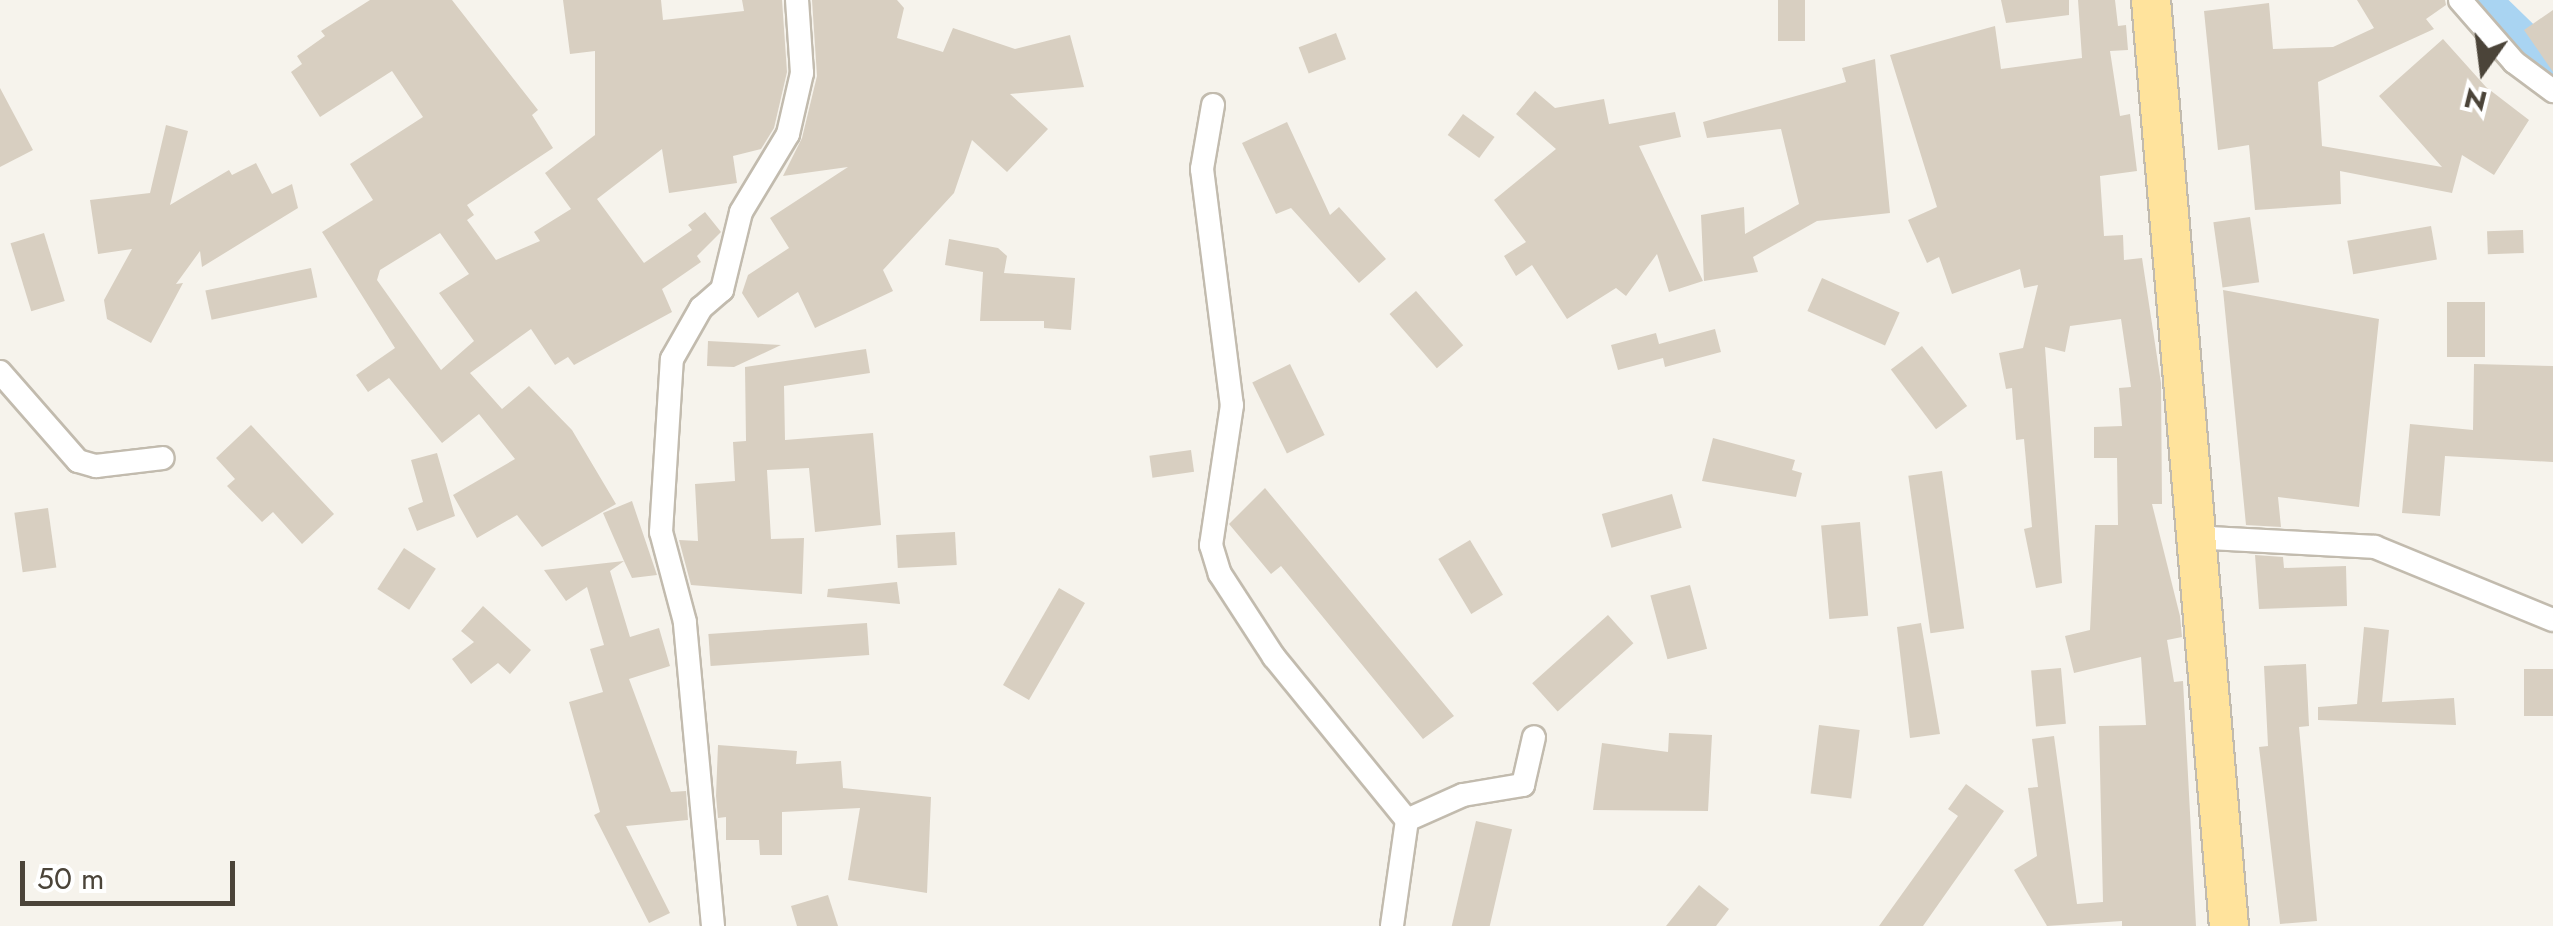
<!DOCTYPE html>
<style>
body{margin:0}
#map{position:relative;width:2553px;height:926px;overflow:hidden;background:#f6f3ec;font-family:Jost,sans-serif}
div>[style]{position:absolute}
.canal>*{height:30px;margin:-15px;padding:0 15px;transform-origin:15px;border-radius:15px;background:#a9d4f2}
.building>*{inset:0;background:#d8cfc1;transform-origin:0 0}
.roads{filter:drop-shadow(2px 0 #c2bbae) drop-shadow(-2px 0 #c2bbae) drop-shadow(0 2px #c2bbae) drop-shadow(0 -2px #c2bbae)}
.street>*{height:22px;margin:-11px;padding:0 11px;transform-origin:11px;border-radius:11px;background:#fff}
.primary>*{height:38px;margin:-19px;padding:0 19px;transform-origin:19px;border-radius:19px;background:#ffe39c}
span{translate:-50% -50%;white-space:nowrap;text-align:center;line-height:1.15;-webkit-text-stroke:10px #fff;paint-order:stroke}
.north{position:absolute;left:2433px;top:20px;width:100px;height:100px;-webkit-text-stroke:8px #fff;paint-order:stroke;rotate:194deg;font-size:28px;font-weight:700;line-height:40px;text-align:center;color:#4b4439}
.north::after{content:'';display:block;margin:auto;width:35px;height:45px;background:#4b4439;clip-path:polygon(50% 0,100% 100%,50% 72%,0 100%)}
.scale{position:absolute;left:20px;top:861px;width:215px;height:45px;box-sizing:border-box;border:5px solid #4b4439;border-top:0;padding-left:12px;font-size:30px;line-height:35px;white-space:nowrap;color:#4b4439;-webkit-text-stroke:8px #fff;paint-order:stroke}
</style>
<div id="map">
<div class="canal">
<div style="left:2487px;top:0;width:92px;rotate:44.1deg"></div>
</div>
<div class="building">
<div style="clip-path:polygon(evenodd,370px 0,452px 0,538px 110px,532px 115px,553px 148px,467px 205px,474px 215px,467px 220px,496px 260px,540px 241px,534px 232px,571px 209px,545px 173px,595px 135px,595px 51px,570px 54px,563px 0,661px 0,663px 20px,744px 11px,742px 0,782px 0,787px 72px,774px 128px,761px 149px,733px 156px,737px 183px,669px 193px,662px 149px,597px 199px,644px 263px,692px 230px,688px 225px,705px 212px,721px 232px,697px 256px,701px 262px,662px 289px,672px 312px,574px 365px,568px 357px,555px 365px,531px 329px,470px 373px,502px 409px,529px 386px,572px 430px,616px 504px,542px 547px,517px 515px,477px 538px,453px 495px,515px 459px,479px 414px,442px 443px,389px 378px,368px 392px,356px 375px,395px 348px,322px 232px,373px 200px,350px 164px,423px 117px,392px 71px,320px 117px,291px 72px,302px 64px,297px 56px,325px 36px,321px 31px,370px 0,440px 233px,469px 274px,439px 293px,474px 341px,441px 370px,377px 280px,380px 270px,440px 233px)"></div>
<div style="clip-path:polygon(812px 0,897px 0,904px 8px,897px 38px,943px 52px,953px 28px,1015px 49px,1070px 35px,1084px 87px,1010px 94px,1048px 129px,1007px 172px,972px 140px,954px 193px,883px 270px,893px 291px,815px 328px,798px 292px,758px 318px,742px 293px,748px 275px,789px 248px,770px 218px,848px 167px,783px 176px,802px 138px,817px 76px)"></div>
<div style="left:1778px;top:0;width:27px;height:41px"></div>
<div style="clip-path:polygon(2001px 0,2069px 0,2069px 15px,2006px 23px)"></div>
<div style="clip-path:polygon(2078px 0,2115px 0,2118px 26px,2126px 25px,2128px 50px,2110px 51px,2120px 116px,2130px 114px,2137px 171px,2100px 176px,2104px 236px,2123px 235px,2124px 260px,2142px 258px,2161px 383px,2162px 504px,2152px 504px,2180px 616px,2182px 637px,2167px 640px,2174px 682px,2183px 681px,2196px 926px,2122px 926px,2122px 921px,2047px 926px,2014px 870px,2037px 856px,2028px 788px,2038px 787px,2032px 739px,2054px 736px,2077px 904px,2103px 902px,2099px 726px,2146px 725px,2141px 657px,2074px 673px,2065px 636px,2090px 630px,2095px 525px,2118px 525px,2117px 458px,2094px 458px,2094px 427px,2122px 426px,2119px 388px,2131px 387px,2121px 319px,2070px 326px,2065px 352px,2045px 347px,2062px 583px,2036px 588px,2024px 529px,2032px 527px,2024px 439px,2016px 440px,2012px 388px,2006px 389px,1999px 353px,2023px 348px,2038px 285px,2024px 288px,2020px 269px,1952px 294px,1939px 257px,1927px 263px,1908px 220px,1937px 207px,1890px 55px,1995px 26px,2001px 69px,2082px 58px)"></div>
<div style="clip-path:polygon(2357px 0,2445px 0,2446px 5px,2426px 19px,2434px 29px,2318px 82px,2322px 146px,2442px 167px,2379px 96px,2443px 39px,2486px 87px,2529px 120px,2494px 175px,2462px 155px,2452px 193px,2340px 171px,2341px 204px,2255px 210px,2249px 145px,2218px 150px,2204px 11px,2269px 3px,2273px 49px,2333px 47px,2374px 28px)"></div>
<div style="clip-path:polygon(2553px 10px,2553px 72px,2524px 30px)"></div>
<div style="left:1336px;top:33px;width:28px;height:40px;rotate:69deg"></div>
<div style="clip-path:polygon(1875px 59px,1890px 213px,1817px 221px,1753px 257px,1758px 272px,1704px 281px,1701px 215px,1744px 207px,1745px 234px,1799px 204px,1781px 129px,1707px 138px,1703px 122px,1846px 82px,1842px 68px)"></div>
<div style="clip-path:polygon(0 88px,33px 150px,0 167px)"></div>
<div style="clip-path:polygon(1535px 91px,1555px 108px,1604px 99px,1609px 124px,1675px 112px,1681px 137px,1639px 146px,1703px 281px,1669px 292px,1657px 254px,1626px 296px,1616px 288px,1567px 319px,1532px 265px,1516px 276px,1504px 256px,1526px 242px,1494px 200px,1556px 149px,1516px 114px)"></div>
<div style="left:1463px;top:114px;width:39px;height:26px;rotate:36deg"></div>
<div style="clip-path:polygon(1287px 122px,1330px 215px,1339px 207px,1386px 259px,1359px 283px,1291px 208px,1276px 214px,1242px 143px)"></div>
<div style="clip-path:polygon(166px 125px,188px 131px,170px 205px,229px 170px,232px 175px,256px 163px,272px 194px,292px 184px,298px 208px,202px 267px,200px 251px,176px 284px,183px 283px,151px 343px,107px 319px,104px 300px,132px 249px,98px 254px,90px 200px,150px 193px)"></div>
<div style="left:2250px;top:217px;width:66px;height:37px;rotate:82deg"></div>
<div style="left:2431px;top:226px;width:34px;height:85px;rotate:80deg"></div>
<div style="left:2523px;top:230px;width:23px;height:36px;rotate:88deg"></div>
<div style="left:44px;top:233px;width:71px;height:35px;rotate:73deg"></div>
<div style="clip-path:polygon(949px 239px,998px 248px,1007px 256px,1004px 273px,1075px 278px,1071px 330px,1044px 328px,1044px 321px,980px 321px,983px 272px,945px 265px)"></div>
<div style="left:311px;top:268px;width:30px;height:108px;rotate:78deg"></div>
<div style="left:1822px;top:278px;width:85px;height:36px;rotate:24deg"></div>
<div style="clip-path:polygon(2223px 290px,2379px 319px,2359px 507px,2278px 497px,2281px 527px,2246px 525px)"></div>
<div style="left:1416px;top:291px;width:72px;height:35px;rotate:49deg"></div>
<div style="left:2447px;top:302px;width:38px;height:55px"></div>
<div style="clip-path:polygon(1715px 329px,1721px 352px,1665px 367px,1663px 358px,1618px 370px,1611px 345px,1656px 333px,1659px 344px)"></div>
<div style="clip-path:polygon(708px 341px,781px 345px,734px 367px,707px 366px)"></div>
<div style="left:1922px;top:346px;width:75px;height:39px;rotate:53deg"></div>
<div style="clip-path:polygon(866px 349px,870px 373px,784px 386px,785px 440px,873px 433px,881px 525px,815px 532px,809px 468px,767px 470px,771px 539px,804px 538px,802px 594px,691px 585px,679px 540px,698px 541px,695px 484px,735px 481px,733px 442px,746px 441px,745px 367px)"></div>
<div style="left:1290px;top:364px;width:79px;height:42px;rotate:64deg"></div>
<div style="clip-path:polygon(2474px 364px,2553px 366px,2553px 462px,2445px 456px,2440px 516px,2402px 513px,2410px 424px,2473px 430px)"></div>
<div style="clip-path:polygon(251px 425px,334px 514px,302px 544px,273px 512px,262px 522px,227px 486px,235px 479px,216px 458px)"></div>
<div style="clip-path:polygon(1713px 438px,1795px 460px,1792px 470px,1802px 473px,1796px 497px,1702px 481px)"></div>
<div style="left:1191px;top:450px;width:22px;height:42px;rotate:82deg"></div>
<div style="clip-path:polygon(437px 453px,455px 516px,417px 531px,408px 508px,423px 502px,411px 460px)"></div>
<div style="left:1942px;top:471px;width:159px;height:34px;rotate:82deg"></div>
<div style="clip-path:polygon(1265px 488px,1454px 716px,1423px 739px,1281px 566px,1271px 574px,1229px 524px)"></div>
<div style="left:1672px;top:494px;width:35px;height:73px;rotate:74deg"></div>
<div style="clip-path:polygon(632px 501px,657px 575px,632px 578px,624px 561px,610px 571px,630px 637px,659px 628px,670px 666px,629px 679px,671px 792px,686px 791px,688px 820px,626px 826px,670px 913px,649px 923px,594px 815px,600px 812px,569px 702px,603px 692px,590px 649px,604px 645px,587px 587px,566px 601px,544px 570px,624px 561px,603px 513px)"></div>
<div style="left:48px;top:508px;width:60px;height:34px;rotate:82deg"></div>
<div style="left:1860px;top:522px;width:94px;height:39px;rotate:85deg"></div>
<div style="left:955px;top:532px;width:33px;height:59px;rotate:87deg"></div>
<div style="left:1470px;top:540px;width:64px;height:37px;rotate:59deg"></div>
<div style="left:404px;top:548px;width:38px;height:49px;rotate:33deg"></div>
<div style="clip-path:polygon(2255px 555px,2283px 557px,2284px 568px,2346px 566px,2347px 606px,2259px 609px)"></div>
<div style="clip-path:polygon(897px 582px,900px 604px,827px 597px,828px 589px)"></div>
<div style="left:1690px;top:585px;width:66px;height:41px;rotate:75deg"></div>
<div style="left:1059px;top:588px;width:30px;height:112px;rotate:30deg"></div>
<div style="clip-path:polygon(483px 606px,531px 650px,510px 674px,498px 663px,471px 684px,452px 659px,474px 642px,461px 631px)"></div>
<div style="left:1608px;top:615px;width:38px;height:102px;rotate:48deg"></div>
<div style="left:867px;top:623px;width:32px;height:159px;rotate:86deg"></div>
<div style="clip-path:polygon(1921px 623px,1940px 734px,1910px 738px,1897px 627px)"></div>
<div style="clip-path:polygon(2364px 627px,2389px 630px,2382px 702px,2454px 698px,2456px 725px,2318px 720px,2318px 707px,2357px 704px)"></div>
<div style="clip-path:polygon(2306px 664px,2309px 726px,2299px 727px,2317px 921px,2280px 924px,2259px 747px,2268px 746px,2264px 666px)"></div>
<div style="left:2061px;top:668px;width:56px;height:30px;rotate:85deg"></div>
<div style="left:2553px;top:669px;width:47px;height:29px;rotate:90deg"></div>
<div style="left:1819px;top:725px;width:41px;height:69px;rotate:7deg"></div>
<div style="clip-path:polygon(1669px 733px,1712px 735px,1708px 811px,1593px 810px,1602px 743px,1668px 752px)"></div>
<div style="clip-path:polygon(718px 745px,797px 751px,796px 764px,841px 761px,843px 788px,931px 797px,927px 893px,848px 880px,860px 808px,782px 812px,782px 855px,760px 855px,759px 840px,726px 840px,726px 817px,718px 818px,716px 796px)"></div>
<div style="clip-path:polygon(1966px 784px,2004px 811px,1923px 926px,1879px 926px,1958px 816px,1948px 809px)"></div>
<div style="left:1476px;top:821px;width:37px;height:108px;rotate:13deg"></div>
<div style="clip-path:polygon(1699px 885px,1729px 909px,1716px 926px,1666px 926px)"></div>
<div style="clip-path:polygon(828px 895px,838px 926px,797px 926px,791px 906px)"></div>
</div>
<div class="roads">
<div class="street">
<div style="left:2460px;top:0;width:82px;rotate:48.9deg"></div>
<div style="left:2514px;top:62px;width:49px;rotate:36.6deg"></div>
<div style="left:1213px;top:105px;width:65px;rotate:99.8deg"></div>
<div style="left:1202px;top:169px;width:238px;rotate:82.8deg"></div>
<div style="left:1232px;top:405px;width:142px;rotate:98.5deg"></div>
<div style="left:1211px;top:545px;width:30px;rotate:73deg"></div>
<div style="left:1220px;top:574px;width:99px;rotate:57deg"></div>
<div style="left:1274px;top:657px;width:210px;rotate:50.8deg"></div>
<div style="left:1407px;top:820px;width:107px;rotate:98.1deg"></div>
<div style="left:0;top:372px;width:118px;rotate:48.8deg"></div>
<div style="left:78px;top:461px;width:19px;rotate:16deg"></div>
<div style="left:96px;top:466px;width:67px;rotate:-6.8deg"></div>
<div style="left:2193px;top:537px;width:182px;rotate:3.1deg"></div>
<div style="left:2375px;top:547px;width:192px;rotate:22.3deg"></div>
<div style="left:1407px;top:820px;width:61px;rotate:-24.1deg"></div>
<div style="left:1463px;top:795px;width:61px;rotate:-9.5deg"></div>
<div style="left:1523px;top:785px;width:49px;rotate:-77.1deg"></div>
<div style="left:713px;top:926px;width:305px;rotate:-95.3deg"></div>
<div style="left:685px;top:622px;width:93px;rotate:-104.9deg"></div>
<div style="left:661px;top:532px;width:173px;rotate:-86.4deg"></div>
<div style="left:672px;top:359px;width:59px;rotate:-60.4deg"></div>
<div style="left:701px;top:308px;width:28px;rotate:-41deg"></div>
<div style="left:722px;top:290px;width:80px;rotate:-76.3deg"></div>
<div style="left:741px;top:212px;width:91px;rotate:-58.9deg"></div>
<div style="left:788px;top:134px;width:63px;rotate:-77.1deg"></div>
<div style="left:802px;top:73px;width:73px;rotate:-93.9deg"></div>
</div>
<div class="primary">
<div style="left:2151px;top:0;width:929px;rotate:85.19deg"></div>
</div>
</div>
<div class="north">N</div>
<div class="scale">50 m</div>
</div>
